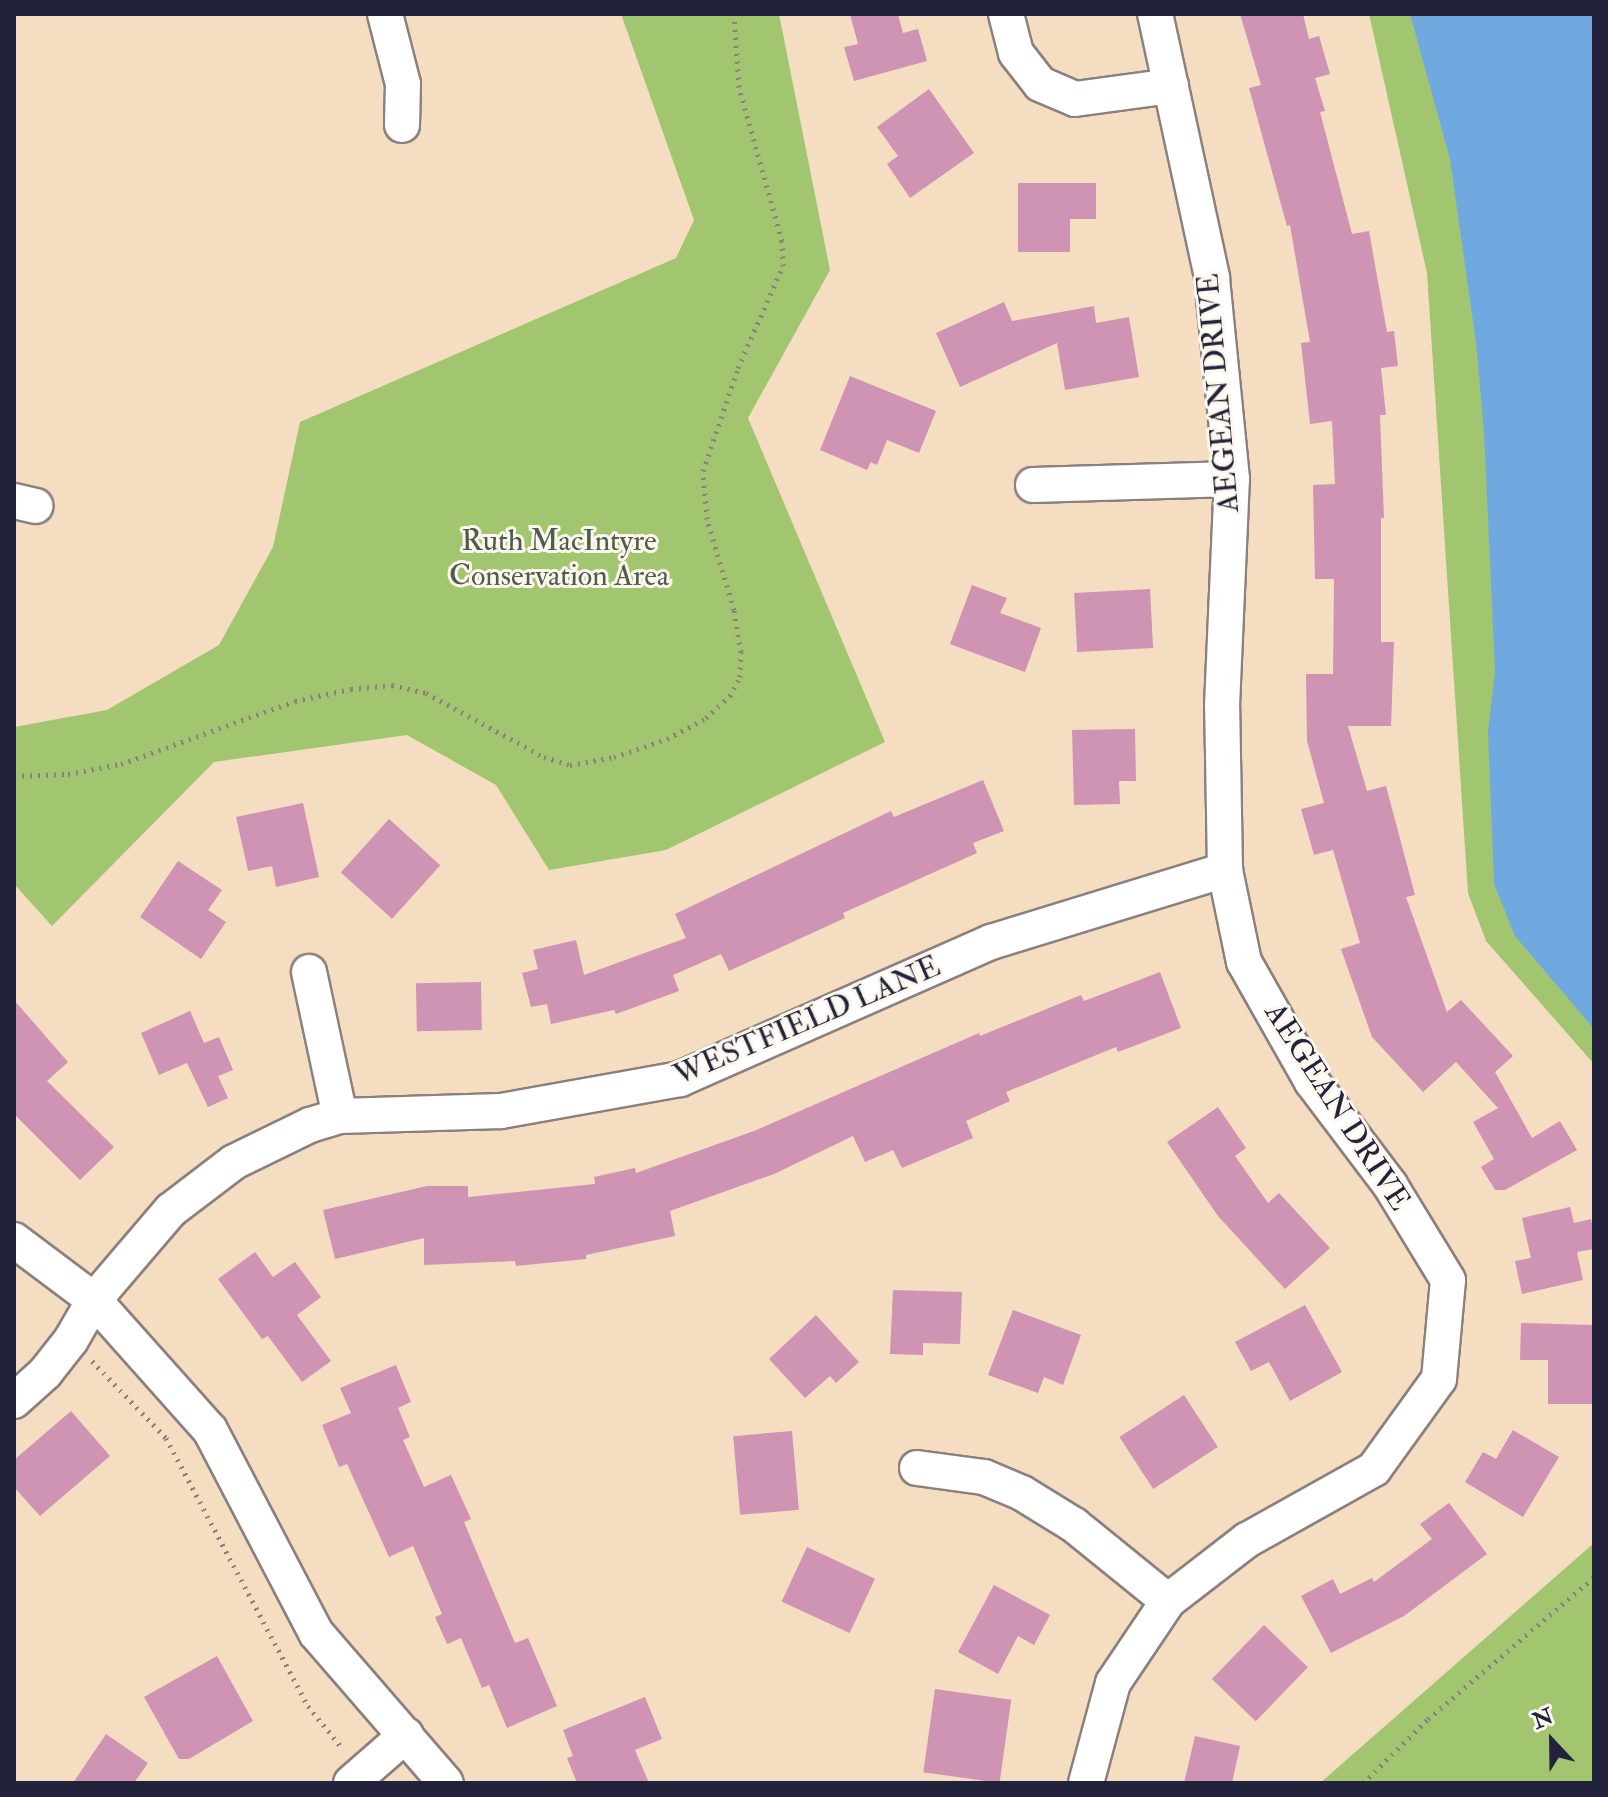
<!DOCTYPE html>
<style>
body{margin:0}
#map{position:relative;width:1608px;height:1797px;overflow:hidden;background:#f5ddc1;font-family:"IM FELL Double Pica",serif}
div>[style]{position:absolute}
.green>*{inset:0;background:#a2c66f}
.water>*{inset:0;background:#70a9df}
.building>*{inset:0;background:#cf93b4;transform-origin:0 0}
.path>*{height:5px;margin-top:-2.5px;transform-origin:0;background:repeating-linear-gradient(90deg,#8c807e 0 2px,transparent 0 8px)}
.roads{filter:drop-shadow(2px 0 #8c807e) drop-shadow(-2px 0 #8c807e) drop-shadow(0 2px #8c807e) drop-shadow(0 -2px #8c807e)}
.minor>*{height:34px;margin:-17px;padding:0 17px;transform-origin:17px;border-radius:17px;background:#fff}
span{translate:-50% -50%;white-space:nowrap;text-align:center;line-height:1.15;-webkit-text-stroke:6px #fbf7ec;paint-order:stroke}
.street-label{font-size:30px;color:#22223b}
.park-label{font-size:30px;color:#4f5b4d}
.frame{position:absolute;inset:0;border:16px solid #22223b;pointer-events:none}
.north{position:absolute;left:1512px;top:1701px;width:80px;height:80px;-webkit-text-stroke:6px #fbf7ec;paint-order:stroke;rotate:338deg;font-size:22px;font-weight:700;line-height:32px;text-align:center;color:#22223b}
.north::after{content:'';display:block;margin:auto;width:28px;height:36px;background:#22223b;clip-path:polygon(50% 0,100% 100%,50% 72%,0 100%)}
</style>
<div id="map">
<div class="green">
<div style="clip-path:polygon(621px 14px,779px 14px,830px 270px,748px 418px,885px 742px,666px 850px,549px 870px,496px 785px,407px 735px,214px 762px,52px 926px,14px 884px,14px 727px,107px 710px,219px 645px,273px 547px,300px 422px,676px 258px,694px 220px)"></div>
<div style="clip-path:polygon(1369px 14px,1594px 14px,1594px 1064px,1486px 941px,1468px 893px,1427px 273px)"></div>
<div style="clip-path:polygon(1594px 1543px,1594px 1783px,1320px 1783px)"></div>
</div>
<div class="water">
<div style="clip-path:polygon(1410px 14px,1594px 14px,1594px 1029px,1515px 936px,1494px 884px,1488px 732px,1495px 672px,1484px 431px,1476px 343px,1450px 159px)"></div>
</div>
<div class="building">
<div style="clip-path:polygon(850px 14px,898px 14px,903px 33px,918px 29px,927px 61px,854px 81px,844px 47px,858px 44px)"></div>
<div style="clip-path:polygon(1240px 14px,1303px 14px,1309px 39px,1319px 36px,1330px 74px,1315px 78px,1325px 111px,1320px 112px,1352px 234px,1369px 231px,1387px 332px,1394px 331px,1398px 366px,1381px 368px,1386px 415px,1380px 415px,1384px 518px,1381px 518px,1381px 642px,1394px 642px,1391px 726px,1348px 726px,1367px 791px,1386px 786px,1415px 895px,1406px 897px,1447px 1012px,1461px 1000px,1513px 1056px,1495px 1072px,1532px 1138px,1560px 1121px,1577px 1150px,1505px 1190px,1495px 1190px,1481px 1167px,1494px 1159px,1473px 1122px,1498px 1108px,1456px 1062px,1423px 1092px,1372px 1037px,1341px 949px,1360px 943px,1333px 850px,1314px 855px,1301px 809px,1324px 803px,1307px 741px,1306px 674px,1333px 674px,1334px 579px,1315px 579px,1313px 485px,1335px 484px,1332px 421px,1310px 424px,1301px 343px,1310px 342px,1290px 225px,1287px 226px,1249px 88px,1261px 85px)"></div>
<div style="clip-path:polygon(929px 89px,974px 153px,910px 198px,887px 164px,898px 156px,877px 127px)"></div>
<div style="clip-path:polygon(1018px 183px,1096px 183px,1096px 219px,1070px 219px,1070px 252px,1018px 252px)"></div>
<div style="clip-path:polygon(1004px 302px,1012px 321px,1094px 306px,1096px 323px,1129px 317px,1139px 377px,1065px 390px,1057px 343px,960px 387px,936px 333px)"></div>
<div style="clip-path:polygon(850px 376px,936px 411px,919px 453px,887px 440px,877px 465px,871px 462px,867px 470px,820px 450px)"></div>
<div style="clip-path:polygon(972px 585px,1007px 598px,1000px 613px,1041px 628px,1025px 672px,950px 644px)"></div>
<div style="left:1150px;top:589px;width:59px;height:76px;rotate:87deg"></div>
<div style="clip-path:polygon(1135px 729px,1136px 781px,1119px 781px,1120px 804px,1074px 805px,1072px 730px)"></div>
<div style="clip-path:polygon(983px 780px,1004px 831px,973px 843px,977px 853px,843px 913px,845px 918px,729px 971px,721px 954px,673px 975px,679px 991px,616px 1014px,614px 1010px,551px 1024px,547px 1004px,531px 1007px,522px 973px,538px 969px,533px 950px,576px 940px,584px 975px,686px 938px,675px 914px,891px 811px,894px 817px)"></div>
<div style="clip-path:polygon(303px 803px,319px 877px,276px 887px,272px 866px,248px 871px,236px 817px)"></div>
<div style="left:389px;top:819px;width:69px;height:72px;rotate:42deg"></div>
<div style="clip-path:polygon(178px 861px,222px 890px,208px 910px,226px 922px,201px 959px,140px 917px)"></div>
<div style="clip-path:polygon(1160px 972px,1181px 1028px,1118px 1052px,1116px 1047px,1006px 1092px,1010px 1101px,966px 1121px,973px 1138px,902px 1168px,893px 1150px,865px 1162px,853px 1136px,774px 1174px,670px 1211px,675px 1236px,586px 1255px,586px 1259px,516px 1266px,515px 1261px,424px 1265px,424px 1238px,335px 1259px,323px 1210px,427px 1186px,468px 1186px,468px 1197px,595px 1184px,594px 1177px,635px 1168px,636px 1173px,754px 1131px,979px 1033px,980px 1036px,1081px 995px,1084px 1001px)"></div>
<div style="left:481px;top:982px;width:48px;height:65px;rotate:89deg"></div>
<div style="clip-path:polygon(14px 1000px,68px 1062px,47px 1081px,114px 1147px,80px 1180px,14px 1114px)"></div>
<div style="clip-path:polygon(190px 1011px,204px 1043px,219px 1037px,233px 1070px,218px 1076px,228px 1098px,208px 1107px,187px 1063px,159px 1075px,141px 1033px)"></div>
<div style="clip-path:polygon(1218px 1107px,1246px 1148px,1235px 1156px,1268px 1203px,1279px 1193px,1330px 1248px,1285px 1289px,1218px 1216px,1167px 1142px)"></div>
<div style="clip-path:polygon(1570px 1207px,1574px 1223px,1591px 1219px,1594px 1233px,1594px 1249px,1577px 1252px,1583px 1280px,1522px 1294px,1515px 1261px,1531px 1258px,1522px 1218px)"></div>
<div style="clip-path:polygon(255px 1252px,273px 1277px,295px 1262px,321px 1297px,297px 1315px,331px 1361px,302px 1382px,268px 1336px,262px 1339px,218px 1279px)"></div>
<div style="clip-path:polygon(893px 1290px,962px 1292px,960px 1344px,923px 1343px,923px 1355px,890px 1354px)"></div>
<div style="clip-path:polygon(1305px 1305px,1342px 1372px,1290px 1401px,1269px 1362px,1251px 1371px,1235px 1342px)"></div>
<div style="clip-path:polygon(1013px 1310px,1081px 1335px,1063px 1385px,1044px 1377px,1038px 1393px,988px 1375px)"></div>
<div style="clip-path:polygon(816px 1315px,859px 1362px,836px 1383px,830px 1376px,805px 1398px,769px 1359px)"></div>
<div style="clip-path:polygon(1521px 1323px,1594px 1325px,1594px 1404px,1548px 1404px,1548px 1360px,1520px 1360px)"></div>
<div style="clip-path:polygon(396px 1365px,411px 1402px,398px 1408px,410px 1437px,403px 1440px,424px 1487px,451px 1475px,471px 1519px,464px 1522px,515px 1643px,528px 1638px,557px 1706px,507px 1728px,489px 1685px,482px 1688px,461px 1638px,447px 1644px,435px 1617px,442px 1614px,413px 1546px,389px 1557px,347px 1464px,339px 1467px,322px 1425px,351px 1413px,340px 1388px)"></div>
<div style="left:1184px;top:1395px;width:62px;height:77px;rotate:57deg"></div>
<div style="clip-path:polygon(71px 1411px,110px 1456px,40px 1516px,14px 1487px,14px 1460px)"></div>
<div style="clip-path:polygon(1513px 1430px,1559px 1457px,1523px 1517px,1465px 1482px,1483px 1452px,1496px 1459px)"></div>
<div style="left:792px;top:1431px;width:79px;height:59px;rotate:85deg"></div>
<div style="clip-path:polygon(1449px 1503px,1487px 1554px,1404px 1616px,1331px 1653px,1301px 1596px,1333px 1579px,1340px 1594px,1372px 1578px,1374px 1582px,1432px 1539px,1420px 1524px)"></div>
<div style="left:807px;top:1547px;width:75px;height:60px;rotate:25deg"></div>
<div style="clip-path:polygon(994px 1585px,1050px 1615px,1034px 1645px,1018px 1636px,998px 1674px,958px 1652px)"></div>
<div style="left:1264px;top:1625px;width:61px;height:75px;rotate:44deg"></div>
<div style="clip-path:polygon(217px 1656px,253px 1721px,189px 1759px,179px 1759px,144px 1697px)"></div>
<div style="left:935px;top:1689px;width:77px;height:84px;rotate:8deg"></div>
<div style="clip-path:polygon(645px 1697px,662px 1739px,635px 1750px,649px 1783px,577px 1783px,567px 1758px,573px 1756px,563px 1730px)"></div>
<div style="clip-path:polygon(106px 1734px,148px 1763px,134px 1783px,73px 1783px)"></div>
<div style="clip-path:polygon(1195px 1736px,1240px 1746px,1232px 1783px,1184px 1783px)"></div>
</div>
<div class="path">
<div style="left:14px;top:776px;width:54px;rotate:-2.1deg"></div>
<div style="left:68px;top:774px;width:54px;rotate:-10.7deg"></div>
<div style="left:121px;top:764px;width:185px;rotate:-19.9deg"></div>
<div style="left:295px;top:701px;width:57px;rotate:-12.1deg"></div>
<div style="left:351px;top:689px;width:41px;rotate:-5.6deg"></div>
<div style="left:392px;top:685px;width:35px;rotate:13deg"></div>
<div style="left:426px;top:693px;width:134px;rotate:28.5deg"></div>
<div style="left:544px;top:757px;width:27px;rotate:17deg"></div>
<div style="left:570px;top:765px;width:45px;rotate:-10.3deg"></div>
<div style="left:614px;top:757px;width:56px;rotate:-18.8deg"></div>
<div style="left:667px;top:739px;width:44px;rotate:-28.3deg"></div>
<div style="left:706px;top:718px;width:33px;rotate:-43deg"></div>
<div style="left:730px;top:696px;width:21px;rotate:-62deg"></div>
<div style="left:740px;top:677px;width:25px;rotate:-88deg"></div>
<div style="left:741px;top:652px;width:43px;rotate:-99.5deg"></div>
<div style="left:734px;top:610px;width:95px;rotate:-106.5deg"></div>
<div style="left:707px;top:519px;width:48px;rotate:-94.8deg"></div>
<div style="left:703px;top:471px;width:109px;rotate:-71.2deg"></div>
<div style="left:738px;top:368px;width:111px;rotate:-66.2deg"></div>
<div style="left:783px;top:266px;width:25px;rotate:-92deg"></div>
<div style="left:782px;top:241px;width:160px;rotate:-105.6deg"></div>
<div style="left:739px;top:87px;width:73px;rotate:-93.9deg"></div>
<div style="left:92px;top:1361px;width:107px;rotate:46.1deg"></div>
<div style="left:166px;top:1438px;width:303px;rotate:62.1deg"></div>
<div style="left:308px;top:1706px;width:55px;rotate:50.9deg"></div>
<div style="left:1363px;top:1783px;width:91px;rotate:-44.6deg"></div>
<div style="left:1428px;top:1719px;width:218px;rotate:-40.5deg"></div>
</div>
<div class="roads">
<div class="minor">
<div style="left:385px;top:14px;width:72px;rotate:75.6deg"></div>
<div style="left:403px;top:84px;width:41px;rotate:91.4deg"></div>
<div style="left:1006px;top:14px;width:40px;rotate:75.6deg"></div>
<div style="left:1016px;top:53px;width:39px;rotate:52deg"></div>
<div style="left:1040px;top:84px;width:38px;rotate:23deg"></div>
<div style="left:1075px;top:99px;width:97px;rotate:-7.7deg"></div>
<div style="left:1033px;top:485px;width:199px;rotate:-1.7deg"></div>
<div style="left:14px;top:501px;width:22px;rotate:13deg"></div>
<div style="left:309px;top:972px;width:147px;rotate:77.9deg"></div>
<div style="left:14px;top:1240px;width:100px;rotate:36.9deg"></div>
<div style="left:94px;top:1300px;width:174px;rotate:48.3deg"></div>
<div style="left:210px;top:1430px;width:229px;rotate:62.4deg"></div>
<div style="left:316px;top:1633px;width:198px;rotate:49.1deg"></div>
<div style="left:14px;top:1401px;width:42px;rotate:-42.1deg"></div>
<div style="left:45px;top:1373px;width:42px;rotate:-51.8deg"></div>
<div style="left:71px;top:1340px;width:46px;rotate:-60.1deg"></div>
<div style="left:94px;top:1300px;width:118px;rotate:-49.5deg"></div>
<div style="left:171px;top:1210px;width:79px;rotate:-37.3deg"></div>
<div style="left:234px;top:1162px;width:85px;rotate:-26deg"></div>
<div style="left:310px;top:1125px;width:31px;rotate:-17deg"></div>
<div style="left:340px;top:1116px;width:161px;rotate:-1.8deg"></div>
<div style="left:501px;top:1111px;width:182px;rotate:-10.1deg"></div>
<div style="left:680px;top:1079px;width:340px;rotate:-23.8deg"></div>
<div style="left:991px;top:942px;width:245px;rotate:-17.1deg"></div>
<div style="left:917px;top:1468px;width:68px;rotate:7.7deg"></div>
<div style="left:984px;top:1477px;width:41px;rotate:22.8deg"></div>
<div style="left:1022px;top:1493px;width:61px;rotate:31.6deg"></div>
<div style="left:1074px;top:1525px;width:121px;rotate:39deg"></div>
<div style="left:351px;top:1783px;width:73px;rotate:-41.1deg"></div>
<div style="left:1086px;top:1783px;width:104px;rotate:-74.9deg"></div>
<div style="left:1113px;top:1683px;width:99px;rotate:-56.1deg"></div>
<div style="left:1168px;top:1601px;width:100px;rotate:-37.7deg"></div>
<div style="left:1247px;top:1540px;width:145px;rotate:-29.2deg"></div>
<div style="left:1374px;top:1469px;width:111px;rotate:-54.2deg"></div>
<div style="left:1439px;top:1379px;width:99px;rotate:-84.8deg"></div>
<div style="left:1448px;top:1280px;width:111px;rotate:-121.4deg"></div>
<div style="left:1390px;top:1185px;width:129px;rotate:-127.1deg"></div>
<div style="left:1312px;top:1082px;width:138px;rotate:-119.5deg"></div>
<div style="left:1244px;top:962px;width:94px;rotate:-101.7deg"></div>
<div style="left:1225px;top:870px;width:164px;rotate:-91deg"></div>
<div style="left:1222px;top:706px;width:227px;rotate:-87.5deg"></div>
<div style="left:1232px;top:479px;width:203px;rotate:-95.7deg"></div>
<div style="left:1212px;top:277px;width:269px;rotate:-102.2deg"></div>
</div>
</div>
<div class="street-label">
<span style="left:1219px;top:393px;rotate:-95deg">AEGEAN DRIVE</span>
<span style="left:807px;top:1021px;rotate:-23deg">WESTFIELD LANE</span>
<span style="left:1337px;top:1107px;rotate:57deg">AEGEAN DRIVE</span>
</div>
<div class="park-label">
<span style="left:559px;top:558px">Ruth MacIntyre<br>Conservation Area</span>
</div>
<div class="frame"></div>
<div class="north">N</div>
</div>
